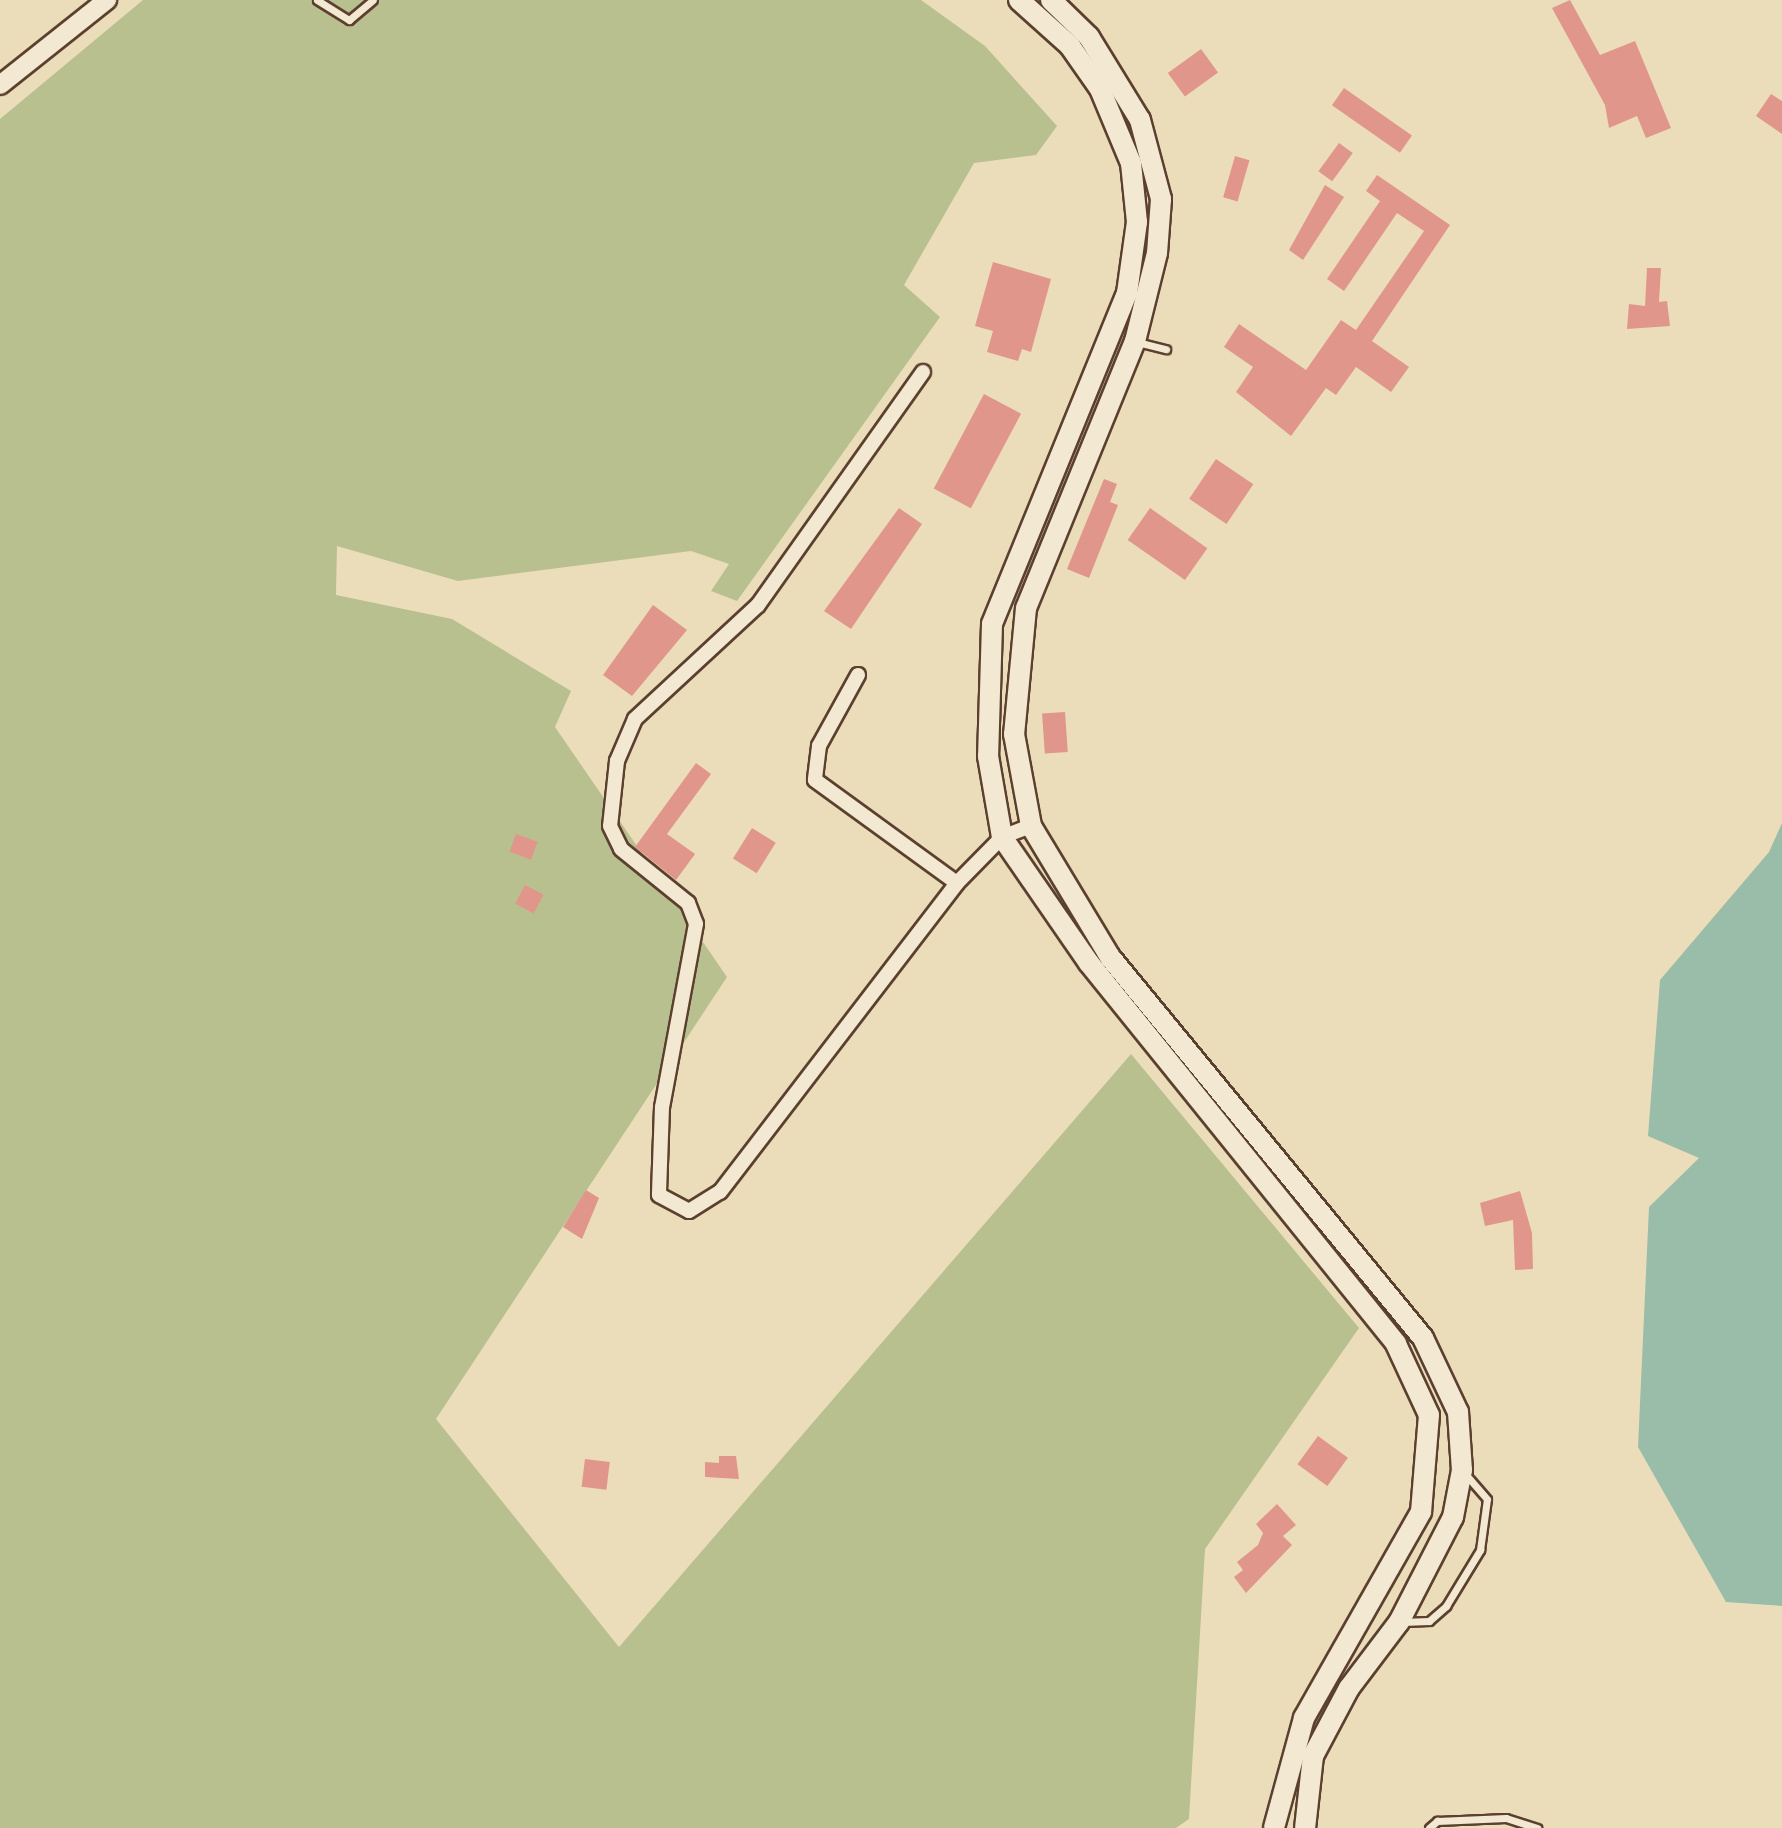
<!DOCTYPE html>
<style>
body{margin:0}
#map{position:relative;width:1782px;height:1828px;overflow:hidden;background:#ecddba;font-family:"IM FELL English",serif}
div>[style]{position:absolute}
.green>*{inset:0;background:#b9c08f}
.water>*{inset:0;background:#9abda9}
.building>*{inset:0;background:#e0968b;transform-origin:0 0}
.roads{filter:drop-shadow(2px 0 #5c402f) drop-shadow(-2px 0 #5c402f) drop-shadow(0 2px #5c402f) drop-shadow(0 -2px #5c402f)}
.service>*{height:7px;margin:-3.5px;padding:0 3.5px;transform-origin:3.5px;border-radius:3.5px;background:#f3e9d2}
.minor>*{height:14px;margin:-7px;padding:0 7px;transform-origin:7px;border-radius:7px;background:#f3e9d2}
.tertiary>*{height:18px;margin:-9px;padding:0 9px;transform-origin:9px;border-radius:9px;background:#f3e9d2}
.secondary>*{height:20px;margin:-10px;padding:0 10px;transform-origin:10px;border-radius:10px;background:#f3e9d2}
span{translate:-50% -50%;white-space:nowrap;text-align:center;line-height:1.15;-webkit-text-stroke:6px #f3e9d2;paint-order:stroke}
</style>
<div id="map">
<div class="green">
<div style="clip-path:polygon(143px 0,921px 0,985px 46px,1057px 126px,1036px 155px,974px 163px,904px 285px,940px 317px,737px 601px,711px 591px,729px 564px,691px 551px,458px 581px,337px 546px,336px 595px,452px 619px,571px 691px,555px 727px,727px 977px,436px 1419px,619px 1647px,1131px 1054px,1359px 1328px,1205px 1549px,1189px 1819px,1176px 1828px,0 1828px,0 119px)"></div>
</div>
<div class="water">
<div style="clip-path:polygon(1782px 823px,1782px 1606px,1726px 1602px,1638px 1447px,1649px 1207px,1699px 1158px,1648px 1136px,1660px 980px,1769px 852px)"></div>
</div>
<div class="building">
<div style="clip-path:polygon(1570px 0,1600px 55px,1635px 41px,1671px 128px,1646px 138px,1637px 116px,1609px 128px,1605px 105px,1552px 8px)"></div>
<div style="left:1201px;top:49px;width:29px;height:41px;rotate:54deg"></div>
<div style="left:1344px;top:88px;width:83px;height:21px;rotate:35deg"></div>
<div style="clip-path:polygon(1771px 94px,1782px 101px,1782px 134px,1756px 116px)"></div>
<div style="left:1339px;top:143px;width:17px;height:35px;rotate:36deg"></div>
<div style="left:1235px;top:156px;width:15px;height:43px;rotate:16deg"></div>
<div style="clip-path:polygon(1377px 175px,1450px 225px,1372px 341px,1409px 367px,1391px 392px,1356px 367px,1336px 395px,1326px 388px,1291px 436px,1236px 392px,1253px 367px,1224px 347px,1239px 324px,1306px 370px,1341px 320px,1356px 330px,1424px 231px,1397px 213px,1344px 291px,1327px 279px,1380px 201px,1366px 191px)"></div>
<div style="clip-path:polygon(1325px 185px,1344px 197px,1303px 260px,1289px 250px)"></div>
<div style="clip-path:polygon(993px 262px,1051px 279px,1031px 352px,1022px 349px,1018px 361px,987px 352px,993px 331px,975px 326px)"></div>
<div style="clip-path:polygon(1647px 268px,1661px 268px,1659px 302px,1667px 301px,1670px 326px,1627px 329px,1629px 304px,1645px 306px)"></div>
<div style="left:984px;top:394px;width:42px;height:107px;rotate:28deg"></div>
<div style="left:1216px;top:459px;width:45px;height:48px;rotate:34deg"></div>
<div style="clip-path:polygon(1104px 479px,1117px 484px,1110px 502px,1118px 505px,1089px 578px,1067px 569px)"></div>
<div style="clip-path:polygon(899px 508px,922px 524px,851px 629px,824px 611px)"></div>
<div style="left:1150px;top:508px;width:70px;height:39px;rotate:35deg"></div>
<div style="clip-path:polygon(653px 605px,687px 630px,632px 696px,603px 675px)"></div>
<div style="left:1065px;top:712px;width:40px;height:23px;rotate:86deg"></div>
<div style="clip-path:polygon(696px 763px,711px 774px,667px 834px,695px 854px,676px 880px,635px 847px)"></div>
<div style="left:752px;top:828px;width:28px;height:36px;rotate:32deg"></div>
<div style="left:516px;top:834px;width:23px;height:19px;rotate:20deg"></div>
<div style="left:525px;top:885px;width:21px;height:21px;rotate:28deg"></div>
<div style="clip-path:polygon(586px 1190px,599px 1198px,582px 1239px,563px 1227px)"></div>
<div style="clip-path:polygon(1520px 1191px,1532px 1233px,1533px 1269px,1515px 1270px,1513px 1220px,1485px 1226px,1480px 1203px)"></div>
<div style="left:1318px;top:1436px;width:37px;height:35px;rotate:36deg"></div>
<div style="clip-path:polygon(719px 1456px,736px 1456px,739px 1479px,705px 1477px,705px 1462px,719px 1463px)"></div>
<div style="left:585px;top:1459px;width:25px;height:28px;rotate:7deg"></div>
<div style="clip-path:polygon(1277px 1504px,1296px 1525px,1283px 1536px,1292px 1545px,1246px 1593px,1234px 1577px,1243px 1570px,1237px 1562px,1258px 1545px,1263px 1533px,1256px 1524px)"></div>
</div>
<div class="roads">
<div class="service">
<div style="left:317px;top:0;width:38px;rotate:32deg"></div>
<div style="left:349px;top:20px;width:31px;rotate:-40deg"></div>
<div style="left:1137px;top:342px;width:30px;rotate:14deg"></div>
<div style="left:1402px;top:1622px;width:27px;rotate:-2deg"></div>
<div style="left:1429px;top:1621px;width:23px;rotate:-41deg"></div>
<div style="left:1446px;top:1606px;width:66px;rotate:-58.7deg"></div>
<div style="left:1480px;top:1550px;width:51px;rotate:-82.2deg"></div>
<div style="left:1487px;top:1499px;width:32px;rotate:-131deg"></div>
<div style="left:1429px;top:1828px;width:11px;rotate:-41deg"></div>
<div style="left:1437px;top:1821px;width:69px;rotate:-2.5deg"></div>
<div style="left:1506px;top:1818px;width:33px;rotate:18deg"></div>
</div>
<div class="minor">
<div style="left:923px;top:372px;width:286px;rotate:125.3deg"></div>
<div style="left:758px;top:605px;width:168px;rotate:137.2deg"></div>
<div style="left:635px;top:719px;width:46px;rotate:113.2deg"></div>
<div style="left:617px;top:761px;width:65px;rotate:96.1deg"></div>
<div style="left:610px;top:826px;width:25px;rotate:64deg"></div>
<div style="left:621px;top:849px;width:86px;rotate:38.9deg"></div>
<div style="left:688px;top:903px;width:22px;rotate:69deg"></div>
<div style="left:696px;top:924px;width:186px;rotate:100.5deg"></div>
<div style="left:662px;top:1107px;width:88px;rotate:92deg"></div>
<div style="left:659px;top:1195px;width:34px;rotate:28deg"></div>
<div style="left:689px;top:1211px;width:36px;rotate:-32deg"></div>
<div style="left:720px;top:1192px;width:389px;rotate:-52.5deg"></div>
<div style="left:957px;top:883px;width:64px;rotate:-45.6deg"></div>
<div style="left:1002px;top:837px;width:31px;rotate:-21deg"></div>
<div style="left:858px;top:675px;width:81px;rotate:118.8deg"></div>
<div style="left:819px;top:746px;width:34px;rotate:97deg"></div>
<div style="left:815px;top:780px;width:175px;rotate:36deg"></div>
</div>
<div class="tertiary">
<div style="left:0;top:85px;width:137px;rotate:-38.5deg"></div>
</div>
<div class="secondary">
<div style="left:1019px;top:0;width:69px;rotate:42deg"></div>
<div style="left:1070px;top:46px;width:52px;rotate:55.1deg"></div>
<div style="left:1100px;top:89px;width:80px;rotate:67.3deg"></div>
<div style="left:1131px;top:163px;width:59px;rotate:84.2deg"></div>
<div style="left:1137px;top:222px;width:72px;rotate:98deg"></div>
<div style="left:1127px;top:293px;width:357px;rotate:112.2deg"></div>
<div style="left:992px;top:624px;width:132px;rotate:91.7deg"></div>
<div style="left:988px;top:756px;width:82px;rotate:80.2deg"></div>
<div style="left:1002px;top:837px;width:153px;rotate:55.4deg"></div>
<div style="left:1089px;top:963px;width:489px;rotate:51.1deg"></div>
<div style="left:1396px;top:1344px;width:78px;rotate:65.1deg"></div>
<div style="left:1429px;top:1415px;width:97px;rotate:94.7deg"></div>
<div style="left:1421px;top:1512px;width:237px;rotate:119.6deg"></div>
<div style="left:1304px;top:1718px;width:114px;rotate:105.3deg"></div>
<div style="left:1051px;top:0;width:53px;rotate:44.2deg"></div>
<div style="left:1089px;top:37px;width:97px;rotate:58.4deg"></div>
<div style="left:1140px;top:120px;width:82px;rotate:75.1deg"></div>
<div style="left:1161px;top:199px;width:54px;rotate:94.2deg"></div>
<div style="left:1157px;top:253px;width:91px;rotate:104deg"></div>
<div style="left:1135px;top:341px;width:288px;rotate:112.2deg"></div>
<div style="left:1026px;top:608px;width:127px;rotate:95.4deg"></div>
<div style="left:1014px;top:734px;width:94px;rotate:79.5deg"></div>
<div style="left:1031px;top:826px;width:153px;rotate:58.9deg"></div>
<div style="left:1110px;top:957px;width:493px;rotate:50.6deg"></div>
<div style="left:1423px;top:1338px;width:82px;rotate:64.7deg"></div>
<div style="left:1458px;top:1412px;width:58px;rotate:86.1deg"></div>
<div style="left:1462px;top:1470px;width:48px;rotate:100.8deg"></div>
<div style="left:1453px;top:1517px;width:118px;rotate:117.2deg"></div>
<div style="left:1399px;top:1622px;width:83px;rotate:127.1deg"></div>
<div style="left:1349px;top:1688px;width:77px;rotate:117.9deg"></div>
<div style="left:1313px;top:1756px;width:72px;rotate:96.3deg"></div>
</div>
</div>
</div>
